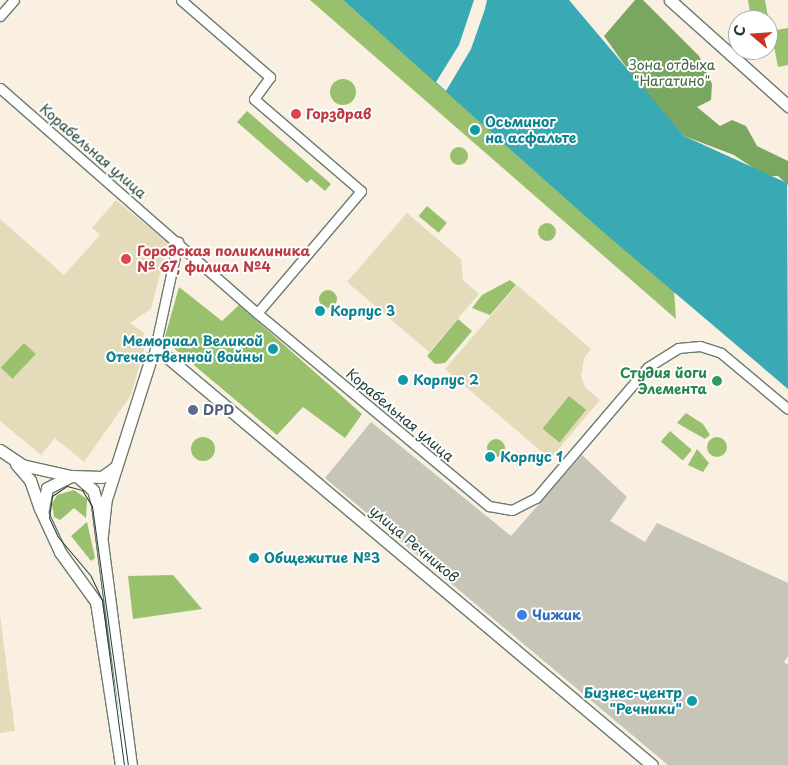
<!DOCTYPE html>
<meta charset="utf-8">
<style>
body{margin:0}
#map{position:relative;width:788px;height:765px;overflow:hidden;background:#f9f0e2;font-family:"Playpen Sans",sans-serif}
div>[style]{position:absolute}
.built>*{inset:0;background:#e4dbba}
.industrial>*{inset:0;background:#c6c5b8}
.green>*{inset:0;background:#99c16d;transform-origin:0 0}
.round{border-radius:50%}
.forest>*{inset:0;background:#7aa760}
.water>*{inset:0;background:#39aab4}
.pier>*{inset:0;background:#f9f0e2}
.roads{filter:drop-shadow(1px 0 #6b7c71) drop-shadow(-1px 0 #6b7c71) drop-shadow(0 1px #6b7c71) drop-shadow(0 -1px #6b7c71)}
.minor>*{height:9px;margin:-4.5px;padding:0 4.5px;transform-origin:4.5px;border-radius:4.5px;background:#fff}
.tertiary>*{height:11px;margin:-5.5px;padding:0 5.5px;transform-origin:5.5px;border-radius:5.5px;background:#fff}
.tram>*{height:1px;margin:-0.5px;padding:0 0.5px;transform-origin:0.5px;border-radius:0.5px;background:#1f3d34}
.dots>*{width:14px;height:14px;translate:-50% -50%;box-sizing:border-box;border:2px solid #fff;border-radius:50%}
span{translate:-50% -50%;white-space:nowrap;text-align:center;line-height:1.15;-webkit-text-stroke:4px #fff;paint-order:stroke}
.park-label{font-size:14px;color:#446545}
.health-label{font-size:14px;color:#be3a42;font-weight:700}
.left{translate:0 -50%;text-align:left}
.culture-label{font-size:14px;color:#0d838f;font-weight:700}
.right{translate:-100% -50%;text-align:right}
.street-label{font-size:14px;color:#1f3d34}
.leisure-label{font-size:14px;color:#27864d;font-weight:700}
.service-label{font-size:14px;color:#4e5e75;font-weight:700}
.shop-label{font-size:14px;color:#366cbe;font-weight:700}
.north{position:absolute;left:728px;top:10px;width:50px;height:50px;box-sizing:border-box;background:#fff;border:1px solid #a5b1ae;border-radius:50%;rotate:288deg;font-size:14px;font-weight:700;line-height:20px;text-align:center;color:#1f3d34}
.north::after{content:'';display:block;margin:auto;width:18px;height:22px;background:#c8321e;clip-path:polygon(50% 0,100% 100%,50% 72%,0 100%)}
</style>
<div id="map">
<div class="built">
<div style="clip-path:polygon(116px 200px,168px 243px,151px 309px,130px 323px,144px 333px,142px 338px,146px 343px,131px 395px,84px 462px,55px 438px,41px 455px,0 421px,0 219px,64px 275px,100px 235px,92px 228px)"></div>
<div style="clip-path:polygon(407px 213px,461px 259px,463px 280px,479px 294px,429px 352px,347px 282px)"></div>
<div style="clip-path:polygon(517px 285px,591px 349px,584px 358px,581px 376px,585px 387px,600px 400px,550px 459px,445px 369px)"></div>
<div style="clip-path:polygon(0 615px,15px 731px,0 733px)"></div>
</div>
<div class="industrial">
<div style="clip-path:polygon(371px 422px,511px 536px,582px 455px,627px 497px,610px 521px,645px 542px,657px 523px,788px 583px,788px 656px,784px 662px,788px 665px,788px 765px,668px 765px,325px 478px)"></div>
</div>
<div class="green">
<div style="clip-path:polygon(310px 0,343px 0,674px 290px,676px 319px)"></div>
<div style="clip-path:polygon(748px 0,765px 0,770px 28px,768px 20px,751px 20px)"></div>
<div style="clip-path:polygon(788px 28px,788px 65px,778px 67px,771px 31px)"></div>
<div class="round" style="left:330px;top:79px;width:26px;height:26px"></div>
<div style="clip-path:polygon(247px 111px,331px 184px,325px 191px,311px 179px,307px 183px,237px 122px)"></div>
<div class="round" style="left:450px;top:147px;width:18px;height:18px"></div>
<div style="left:427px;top:206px;width:26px;height:13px;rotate:40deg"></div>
<div class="round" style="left:538px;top:223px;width:18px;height:18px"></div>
<div style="clip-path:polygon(510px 280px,516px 285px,490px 315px,472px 308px,482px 295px)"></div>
<div style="clip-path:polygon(179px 287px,222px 321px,239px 305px,362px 414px,345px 438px,303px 407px,277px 435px,164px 340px)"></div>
<div class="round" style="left:319px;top:290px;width:18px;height:18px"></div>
<div style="clip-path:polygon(458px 319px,472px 331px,445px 363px,435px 364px,427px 356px)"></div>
<div style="left:24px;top:343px;width:16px;height:34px;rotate:43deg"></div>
<div style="left:569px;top:396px;width:22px;height:42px;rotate:39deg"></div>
<div style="clip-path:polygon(686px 413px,703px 424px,710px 435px,705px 439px,677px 423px)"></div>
<div style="left:670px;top:431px;width:29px;height:14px;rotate:41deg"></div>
<div class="round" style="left:707px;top:437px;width:20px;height:20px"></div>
<div class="round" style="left:191px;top:437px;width:24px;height:24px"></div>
<div class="round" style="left:487px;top:439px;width:18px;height:18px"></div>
<div style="clip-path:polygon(697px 449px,709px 463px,703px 472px,688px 465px)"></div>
<div style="clip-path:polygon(74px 490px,87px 499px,86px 518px,74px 508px,60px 520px,54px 517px,52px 504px,57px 495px)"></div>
<div style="clip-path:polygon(87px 522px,95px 558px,91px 561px,71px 536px)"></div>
<div style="clip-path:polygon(173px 575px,202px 609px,133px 619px,128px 576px)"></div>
</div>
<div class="forest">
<div style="clip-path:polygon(635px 0,643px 0,699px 56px,712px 84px,711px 100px,697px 107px,720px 126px,732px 120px,746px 126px,757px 146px,788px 161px,788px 185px,778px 176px,765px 176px,734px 155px,684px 136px,642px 89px,604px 36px)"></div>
</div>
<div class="water">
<div style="clip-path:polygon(343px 0,569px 0,684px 136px,787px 183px,788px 389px,602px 231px)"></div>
</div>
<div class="pier">
<div style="clip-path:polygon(474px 0,487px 0,485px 9px,471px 49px,446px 91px,436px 82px,459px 45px)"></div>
</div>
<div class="roads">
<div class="minor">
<div style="left:181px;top:0;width:118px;rotate:40.9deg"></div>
<div style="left:270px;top:77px;width:27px;rotate:126deg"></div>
<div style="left:254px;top:99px;width:141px;rotate:40.7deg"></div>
<div style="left:361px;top:191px;width:160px;rotate:130.4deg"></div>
<div style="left:0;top:16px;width:21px;rotate:-49deg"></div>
<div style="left:0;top:88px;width:342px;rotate:41.2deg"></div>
<div style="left:257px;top:313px;width:302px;rotate:39.8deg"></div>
<div style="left:489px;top:506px;width:23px;rotate:10deg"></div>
<div style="left:512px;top:510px;width:27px;rotate:-27deg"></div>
<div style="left:536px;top:498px;width:172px;rotate:-49.5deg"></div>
<div style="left:648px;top:367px;width:36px;rotate:-32deg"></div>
<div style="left:678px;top:348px;width:22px;rotate:-5deg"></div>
<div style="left:700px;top:346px;width:22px;rotate:18deg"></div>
<div style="left:721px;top:353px;width:87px;rotate:39.9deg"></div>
<div style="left:154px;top:353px;width:114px;rotate:-77.8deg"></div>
</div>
<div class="tertiary">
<div style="left:670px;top:0;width:159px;rotate:41.9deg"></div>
<div style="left:0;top:450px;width:27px;rotate:34deg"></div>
<div style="left:22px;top:465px;width:50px;rotate:12.7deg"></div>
<div style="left:71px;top:476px;width:31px;rotate:2deg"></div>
<div style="left:102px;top:477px;width:17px;rotate:-36deg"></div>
<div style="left:16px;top:464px;width:21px;rotate:49deg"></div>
<div style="left:30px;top:480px;width:31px;rotate:71deg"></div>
<div style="left:71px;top:476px;width:27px;rotate:153deg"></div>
<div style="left:47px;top:488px;width:25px;rotate:101deg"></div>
<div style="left:42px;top:513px;width:43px;rotate:65.2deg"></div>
<div style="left:60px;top:552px;width:62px;rotate:54.2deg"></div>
<div style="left:96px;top:602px;width:165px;rotate:81.3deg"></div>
<div style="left:78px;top:477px;width:20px;rotate:41deg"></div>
<div style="left:93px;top:490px;width:15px;rotate:74deg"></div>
<div style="left:97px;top:504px;width:263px;rotate:82.6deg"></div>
<div style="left:102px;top:535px;width:36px;rotate:-84deg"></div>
<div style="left:106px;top:499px;width:148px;rotate:-72.3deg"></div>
<div style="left:151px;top:358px;width:11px;rotate:-38deg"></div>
<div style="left:160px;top:351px;width:643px;rotate:40.08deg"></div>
</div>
</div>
<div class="tram">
<div style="left:124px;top:765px;width:166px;rotate:-97.6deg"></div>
<div style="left:102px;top:600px;width:26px;rotate:-115deg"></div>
<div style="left:91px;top:576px;width:51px;rotate:-130.2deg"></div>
<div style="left:58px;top:537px;width:21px;rotate:-115deg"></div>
<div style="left:49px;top:518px;width:22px;rotate:-82deg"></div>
<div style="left:52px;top:496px;width:18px;rotate:-34deg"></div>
<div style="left:67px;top:486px;width:16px;rotate:15deg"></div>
<div style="left:82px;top:490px;width:19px;rotate:58deg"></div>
<div style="left:92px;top:506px;width:261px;rotate:82.1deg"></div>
</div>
<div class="dots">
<div style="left:296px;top:114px;background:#e0444e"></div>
<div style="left:475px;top:130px;background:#0f9aa8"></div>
<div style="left:126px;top:259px;background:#e0444e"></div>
<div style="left:320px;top:311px;background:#0f9aa8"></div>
<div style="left:273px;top:349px;background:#0f9aa8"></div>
<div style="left:403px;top:380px;background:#0f9aa8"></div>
<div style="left:717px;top:381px;background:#2e9e5b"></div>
<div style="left:193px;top:410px;background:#5c6f8a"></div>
<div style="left:490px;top:457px;background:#0f9aa8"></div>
<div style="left:254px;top:558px;background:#0f9aa8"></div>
<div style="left:522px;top:615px;background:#3f7fe0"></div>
<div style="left:692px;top:701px;background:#0f9aa8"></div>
</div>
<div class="park-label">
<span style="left:672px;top:73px">Зона отдыха<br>"Нагатино"</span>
</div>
<div class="health-label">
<span class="left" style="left:306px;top:114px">Горздрав</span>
<span class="left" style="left:137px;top:259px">Городская поликлиника<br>№ 67, филиал №4</span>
</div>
<div class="culture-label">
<span class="left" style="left:485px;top:130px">Осьминог<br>на асфальте</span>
<span class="left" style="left:330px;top:311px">Корпус 3</span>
<span class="right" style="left:263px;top:349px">Мемориал Великой<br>Отечественной войны</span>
<span class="left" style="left:413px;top:380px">Корпус 2</span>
<span class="left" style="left:500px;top:457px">Корпус 1</span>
<span class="left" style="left:264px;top:558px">Общежитие №3</span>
<span class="right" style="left:682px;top:701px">Бизнес-центр<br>"Речники"</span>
</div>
<div class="street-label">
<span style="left:93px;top:151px;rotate:41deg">Корабельная улица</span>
<span style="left:400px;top:415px;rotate:40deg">Корабельная улица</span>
<span style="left:414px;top:544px;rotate:40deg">улица Речников</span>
</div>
<div class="leisure-label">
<span class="right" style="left:707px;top:381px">Студия йоги<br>Элемента</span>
</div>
<div class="service-label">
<span class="left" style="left:203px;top:410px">DPD</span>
</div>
<div class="shop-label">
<span class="left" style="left:532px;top:615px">Чижик</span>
</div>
<div class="north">С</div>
</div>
